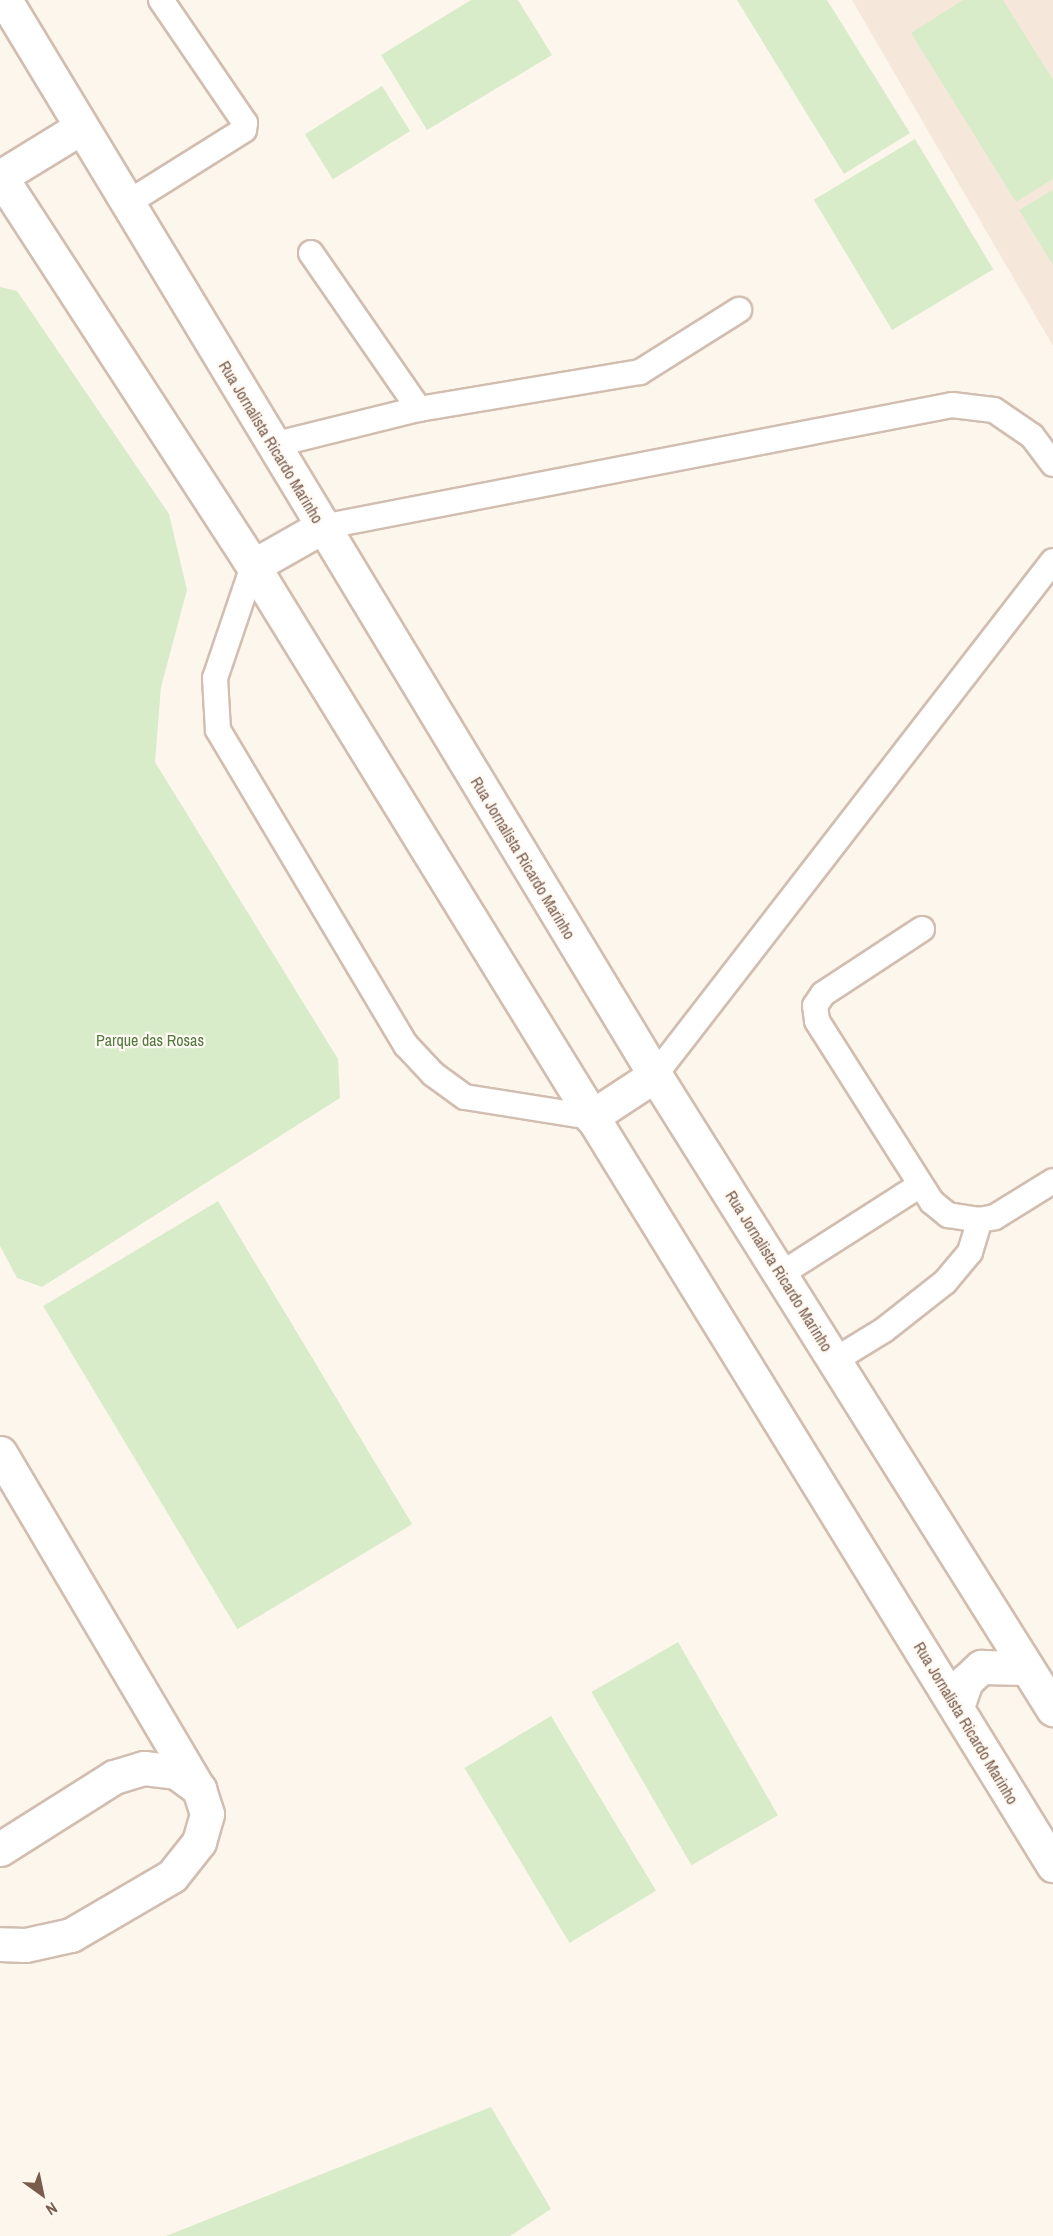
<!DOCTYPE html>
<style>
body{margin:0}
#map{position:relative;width:1053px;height:2236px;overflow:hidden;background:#fdf6ec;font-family:"Archivo Narrow",sans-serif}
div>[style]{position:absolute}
.residential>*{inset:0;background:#f5e8da}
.green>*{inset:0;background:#d8ecc9;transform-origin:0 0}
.roads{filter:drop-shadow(2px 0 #d1beb0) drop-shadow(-2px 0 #d1beb0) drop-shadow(0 2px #d1beb0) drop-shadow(0 -2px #d1beb0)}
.service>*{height:24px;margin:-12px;padding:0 12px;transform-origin:12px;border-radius:12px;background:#fff}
.pedestrian>*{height:33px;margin:-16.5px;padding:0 16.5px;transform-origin:16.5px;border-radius:16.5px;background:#fff}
.minor>*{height:33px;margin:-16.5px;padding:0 16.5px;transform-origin:16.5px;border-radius:16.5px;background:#fff}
.tertiary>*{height:33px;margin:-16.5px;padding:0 16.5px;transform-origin:16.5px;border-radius:16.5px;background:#fff}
span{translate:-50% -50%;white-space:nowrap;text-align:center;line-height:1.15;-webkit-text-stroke:4.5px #fffaf3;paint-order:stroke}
.street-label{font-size:16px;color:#7a5c4d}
.park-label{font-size:16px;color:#537a41}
.north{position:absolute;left:12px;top:2164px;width:60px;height:60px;-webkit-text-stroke:4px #fffaf3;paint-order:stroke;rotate:147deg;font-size:16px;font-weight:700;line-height:24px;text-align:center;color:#7a5c4d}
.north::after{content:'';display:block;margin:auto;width:21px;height:27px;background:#7a5c4d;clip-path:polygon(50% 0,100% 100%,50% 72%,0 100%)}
</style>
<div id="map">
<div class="residential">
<div style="clip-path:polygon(852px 0,1053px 0,1053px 346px)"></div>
</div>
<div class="green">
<div style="clip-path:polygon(471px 0,518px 0,552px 55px,427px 130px,381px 55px)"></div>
<div style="clip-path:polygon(737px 0,827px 0,910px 133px,844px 174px)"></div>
<div style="clip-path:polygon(963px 0,1003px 0,1053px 80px,1053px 179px,1016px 202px,911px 33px)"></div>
<div style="left:382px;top:86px;width:53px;height:91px;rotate:58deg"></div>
<div style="left:915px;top:139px;width:152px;height:118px;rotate:59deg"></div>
<div style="clip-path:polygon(1053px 190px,1053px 265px,1019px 210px)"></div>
<div style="clip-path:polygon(0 287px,17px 291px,169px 514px,187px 590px,161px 687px,155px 762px,338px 1059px,340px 1098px,42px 1287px,17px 1278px,0 1246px)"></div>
<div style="left:218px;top:1201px;width:377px;height:204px;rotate:59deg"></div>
<div style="left:678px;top:1642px;width:200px;height:100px;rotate:60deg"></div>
<div style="left:551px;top:1716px;width:204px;height:101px;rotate:59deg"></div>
<div style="clip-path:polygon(491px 2107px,551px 2209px,510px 2236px,166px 2236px)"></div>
</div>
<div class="roads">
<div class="service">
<div style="left:126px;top:204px;width:139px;rotate:-32.1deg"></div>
<div style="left:244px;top:130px;width:7px;rotate:-82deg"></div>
<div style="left:245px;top:123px;width:149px;rotate:-124.3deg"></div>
<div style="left:311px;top:253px;width:190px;rotate:55.3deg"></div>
<div style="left:273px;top:445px;width:150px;rotate:-13.9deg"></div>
<div style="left:419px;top:409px;width:224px;rotate:-9.5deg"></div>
<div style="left:640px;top:372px;width:117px;rotate:-32.1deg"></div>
<div style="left:322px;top:527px;width:642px;rotate:-10.96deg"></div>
<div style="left:952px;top:405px;width:42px;rotate:6.8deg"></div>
<div style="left:994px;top:410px;width:46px;rotate:34.4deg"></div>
<div style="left:1032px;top:436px;width:35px;rotate:53deg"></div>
<div style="left:253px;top:566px;width:118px;rotate:108.7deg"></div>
<div style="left:215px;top:678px;width:52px;rotate:86.7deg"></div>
<div style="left:218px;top:730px;width:367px;rotate:59.2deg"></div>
<div style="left:406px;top:1045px;width:40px;rotate:47deg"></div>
<div style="left:433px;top:1074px;width:39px;rotate:36deg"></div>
<div style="left:465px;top:1097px;width:128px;rotate:9deg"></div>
<div style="left:922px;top:929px;width:118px;rotate:146.7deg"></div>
<div style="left:823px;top:994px;width:14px;rotate:124deg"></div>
<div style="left:815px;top:1006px;width:15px;rotate:82deg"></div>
<div style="left:817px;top:1021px;width:214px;rotate:57.6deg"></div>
<div style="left:932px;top:1202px;width:21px;rotate:39deg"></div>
<div style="left:948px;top:1215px;width:32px;rotate:9deg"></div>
<div style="left:980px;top:1220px;width:15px;rotate:-11deg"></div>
<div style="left:995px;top:1217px;width:68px;rotate:-31.8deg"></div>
<div style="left:655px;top:1075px;width:650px;rotate:-52.25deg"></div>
<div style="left:781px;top:1274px;width:165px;rotate:-32.6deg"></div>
<div style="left:835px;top:1360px;width:57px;rotate:-31.5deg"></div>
<div style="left:884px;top:1330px;width:78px;rotate:-38.2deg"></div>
<div style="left:945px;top:1282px;width:39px;rotate:-50deg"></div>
<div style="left:970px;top:1252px;width:34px;rotate:-73deg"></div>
</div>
<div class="pedestrian">
<div style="left:0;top:1453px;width:391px;rotate:59.4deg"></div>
</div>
<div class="minor">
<div style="left:0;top:1849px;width:135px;rotate:-32.3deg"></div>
<div style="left:114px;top:1777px;width:31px;rotate:-17deg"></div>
<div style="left:144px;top:1768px;width:32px;rotate:7deg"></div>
<div style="left:176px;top:1772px;width:29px;rotate:36deg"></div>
<div style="left:199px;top:1789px;width:26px;rotate:72deg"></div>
<div style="left:207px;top:1814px;width:29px;rotate:106deg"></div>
<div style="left:199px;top:1842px;width:43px;rotate:128.5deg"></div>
<div style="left:172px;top:1876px;width:117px;rotate:149.7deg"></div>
<div style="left:71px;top:1935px;width:47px;rotate:167.7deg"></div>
<div style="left:25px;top:1945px;width:25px;rotate:-178deg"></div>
</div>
<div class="tertiary">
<div style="left:5px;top:0;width:1256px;rotate:58.84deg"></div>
<div style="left:655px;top:1075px;width:749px;rotate:57.88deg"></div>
<div style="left:0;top:176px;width:465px;rotate:57deg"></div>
<div style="left:253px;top:566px;width:1526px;rotate:58.37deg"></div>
<div style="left:0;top:177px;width:94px;rotate:-31.5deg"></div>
<div style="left:253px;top:566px;width:79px;rotate:-29.5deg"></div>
<div style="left:591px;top:1117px;width:77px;rotate:-33.3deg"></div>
<div style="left:957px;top:1707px;width:28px;rotate:-71deg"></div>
<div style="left:966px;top:1681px;width:21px;rotate:-43deg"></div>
<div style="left:981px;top:1667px;width:46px;rotate:1.2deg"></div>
</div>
</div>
<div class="street-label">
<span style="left:271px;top:442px;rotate:59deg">Rua Jornalista Ricardo Marinho</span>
<span style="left:523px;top:858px;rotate:59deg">Rua Jornalista Ricardo Marinho</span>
<span style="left:779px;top:1271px;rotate:58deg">Rua Jornalista Ricardo Marinho</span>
<span style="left:966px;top:1723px;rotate:59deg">Rua Jornalista Ricardo Marinho</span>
</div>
<div class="park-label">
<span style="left:150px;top:1040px">Parque das Rosas</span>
</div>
<div class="north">N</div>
</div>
